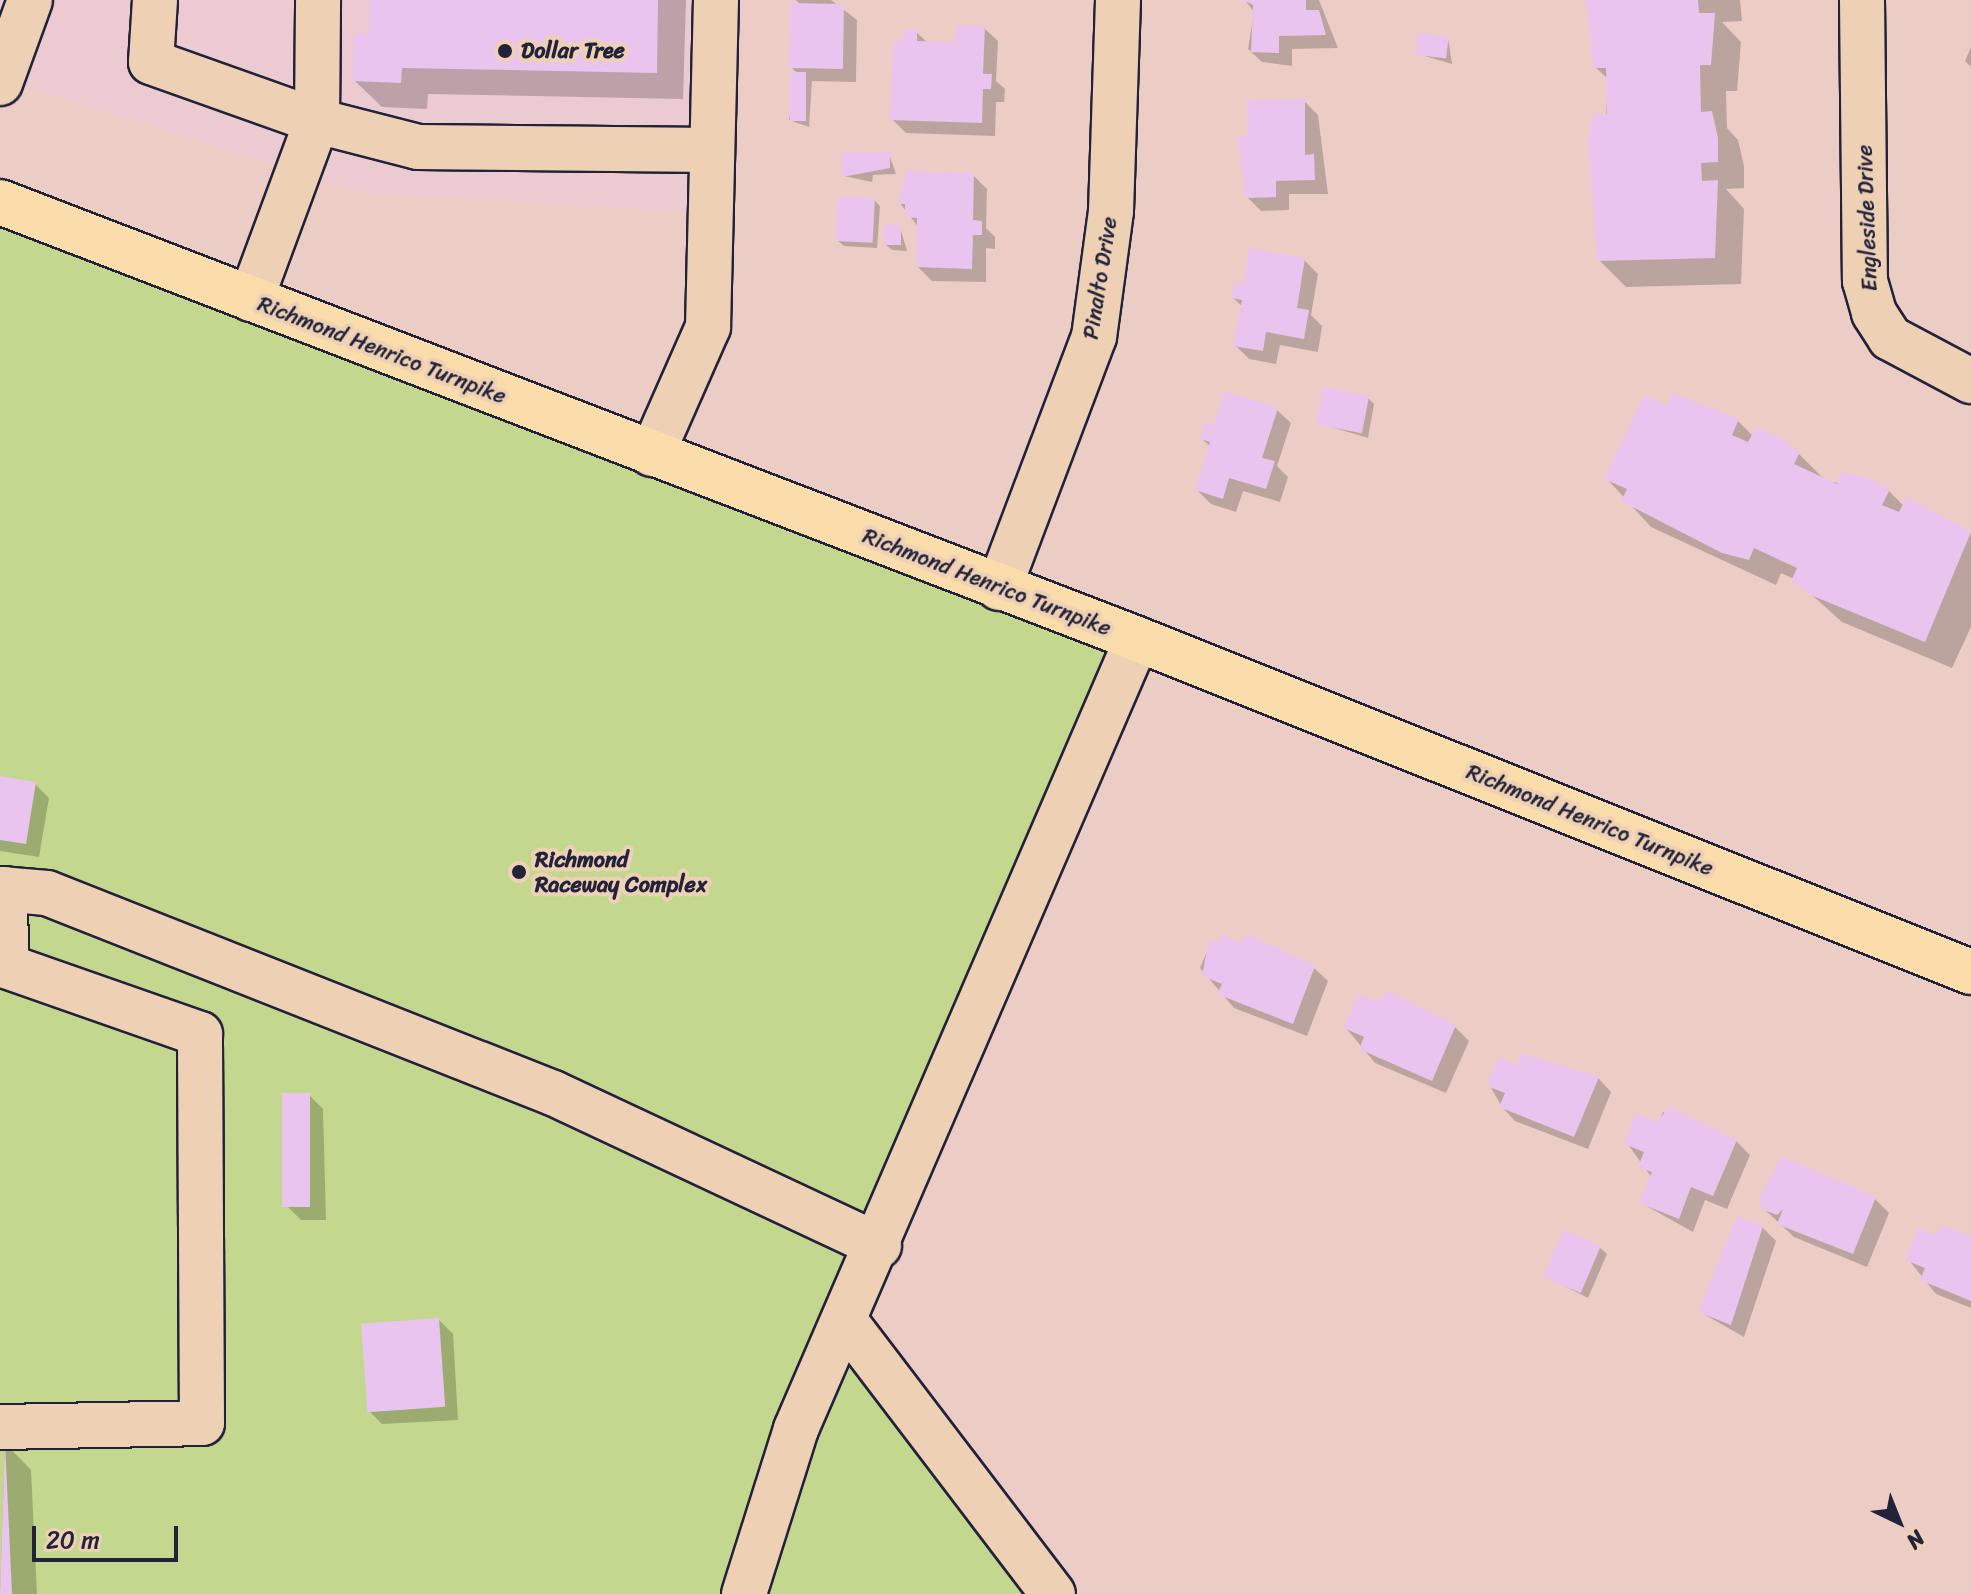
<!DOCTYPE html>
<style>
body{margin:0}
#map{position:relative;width:1971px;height:1594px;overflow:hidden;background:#eccdc6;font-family:Sriracha,sans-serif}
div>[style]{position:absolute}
.built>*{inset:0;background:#ebcad2}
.green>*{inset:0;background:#c3d88e}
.shadow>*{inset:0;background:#0003}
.building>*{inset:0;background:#e8c4ef;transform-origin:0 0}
.roads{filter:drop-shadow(2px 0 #22223b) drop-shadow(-2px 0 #22223b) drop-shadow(0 2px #22223b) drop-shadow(0 -2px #22223b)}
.minor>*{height:44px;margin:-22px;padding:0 22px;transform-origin:22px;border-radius:22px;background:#eed1b4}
.major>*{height:44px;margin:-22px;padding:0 22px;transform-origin:22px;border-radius:22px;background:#fbddab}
.dots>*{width:22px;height:22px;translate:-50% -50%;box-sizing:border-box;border:4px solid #eed1b4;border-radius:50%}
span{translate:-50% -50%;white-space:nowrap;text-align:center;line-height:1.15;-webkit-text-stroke:8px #eed1b4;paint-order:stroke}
.poi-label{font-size:22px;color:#22223b;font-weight:700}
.left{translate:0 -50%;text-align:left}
.street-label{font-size:22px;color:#22223b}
.north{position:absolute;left:1859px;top:1482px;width:80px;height:80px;-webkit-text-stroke:6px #eed1b4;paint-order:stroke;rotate:137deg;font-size:22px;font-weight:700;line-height:32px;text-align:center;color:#22223b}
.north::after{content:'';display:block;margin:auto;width:28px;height:36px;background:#22223b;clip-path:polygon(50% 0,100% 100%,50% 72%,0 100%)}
.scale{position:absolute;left:32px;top:1526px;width:146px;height:36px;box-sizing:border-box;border:4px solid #22223b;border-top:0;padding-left:10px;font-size:24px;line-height:28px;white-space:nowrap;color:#22223b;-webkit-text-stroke:6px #eed1b4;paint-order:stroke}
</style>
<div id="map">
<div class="built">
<div style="clip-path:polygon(0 0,744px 0,731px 214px,367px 193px,0 79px)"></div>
</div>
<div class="green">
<div style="clip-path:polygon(0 202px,1137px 639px,845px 1321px,1053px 1594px,0 1594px)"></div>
</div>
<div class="shadow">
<div style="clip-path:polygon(372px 0,686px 0,683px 99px,428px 94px,427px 109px,382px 107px,355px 81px,371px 36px)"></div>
<div style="clip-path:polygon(796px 0,831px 0,857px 20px,856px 82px,812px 81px,809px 127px,789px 120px,798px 74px,791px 67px,801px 5px)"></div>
<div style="clip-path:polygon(1245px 0,1319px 0,1338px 48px,1292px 49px,1292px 66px,1262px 62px,1248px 49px,1254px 12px)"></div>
<div style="clip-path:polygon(1590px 0,1740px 0,1742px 21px,1722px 22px,1741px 42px,1737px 91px,1726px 91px,1727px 128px,1738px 140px,1744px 166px,1744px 188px,1726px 189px,1744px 209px,1741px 284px,1626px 287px,1599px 260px,1608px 79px,1595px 67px)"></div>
<div style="clip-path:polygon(984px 28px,998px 41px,996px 81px,1005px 89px,1004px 102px,996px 102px,995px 136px,906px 133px,892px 119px,904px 43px,916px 32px,928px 43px,957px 44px)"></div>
<div style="clip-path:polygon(1448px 38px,1452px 64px,1418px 54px)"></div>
<div style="clip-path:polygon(1971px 47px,1971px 67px,1965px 61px)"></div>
<div style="clip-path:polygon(1304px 101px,1318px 115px,1328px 194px,1289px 194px,1289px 210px,1261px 211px,1247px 197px,1250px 138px)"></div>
<div style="clip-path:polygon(889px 154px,896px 174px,873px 175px,872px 182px,844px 176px)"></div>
<div style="clip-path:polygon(973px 175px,987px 189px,986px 228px,995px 237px,995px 249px,986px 248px,986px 282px,932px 281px,918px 267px,919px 228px,900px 203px)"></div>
<div style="clip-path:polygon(874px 200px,880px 206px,877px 248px,844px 246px,837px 240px)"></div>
<div style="clip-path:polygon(900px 227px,907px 251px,892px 250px,885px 244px)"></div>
<div style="clip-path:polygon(1304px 260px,1318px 274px,1311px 315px,1322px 326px,1318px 352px,1280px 345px,1276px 364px,1249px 359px,1235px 345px,1243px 307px,1233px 298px)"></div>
<div style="clip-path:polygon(1368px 398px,1374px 404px,1368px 438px,1318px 423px)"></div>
<div style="clip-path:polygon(1668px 408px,1738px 421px,1753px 436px,1799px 454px,1826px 481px,1889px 491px,1904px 506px,1908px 499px,1971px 534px,1971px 627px,1952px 668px,1842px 622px,1794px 579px,1781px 573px,1776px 585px,1651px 527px,1607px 479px)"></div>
<div style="clip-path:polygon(1277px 410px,1291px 423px,1277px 466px,1288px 477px,1280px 502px,1243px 491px,1236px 512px,1211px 504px,1197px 490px,1211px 447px,1202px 439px)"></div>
<div style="clip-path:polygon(0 778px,35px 784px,49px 798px,39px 857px,0 851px)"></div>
<div style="clip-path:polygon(1211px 942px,1314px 968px,1328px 981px,1307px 1036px,1234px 1008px,1200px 968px)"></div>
<div style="clip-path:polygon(1455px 1027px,1469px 1041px,1446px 1093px,1375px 1063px,1346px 1028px)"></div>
<div style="clip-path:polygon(1518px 1068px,1598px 1078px,1611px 1092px,1588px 1149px,1515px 1121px,1502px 1107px,1490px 1086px)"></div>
<div style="clip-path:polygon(309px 1095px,323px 1109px,326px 1220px,301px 1220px,287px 1206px)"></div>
<div style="clip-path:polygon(1663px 1112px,1736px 1141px,1750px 1155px,1727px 1209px,1705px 1200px,1693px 1232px,1641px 1203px,1652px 1178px,1627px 1143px,1658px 1125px)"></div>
<div style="clip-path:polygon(1875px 1199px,1889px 1213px,1867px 1267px,1794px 1237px,1763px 1208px)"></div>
<div style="clip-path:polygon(1762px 1227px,1776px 1241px,1744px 1337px,1700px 1312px)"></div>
<div style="clip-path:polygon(1937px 1239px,1971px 1240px,1971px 1308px,1936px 1294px,1908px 1259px)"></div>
<div style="clip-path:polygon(1600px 1248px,1607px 1254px,1588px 1298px,1545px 1276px)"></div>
<div style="clip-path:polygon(439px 1320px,453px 1334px,458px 1420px,382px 1424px,368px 1410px)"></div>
<div style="clip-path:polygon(5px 1443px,31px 1470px,37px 1594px,0 1594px)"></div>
</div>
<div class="building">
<div style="clip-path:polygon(370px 0,658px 0,657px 73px,402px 68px,401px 83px,353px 81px,354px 34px,369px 34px)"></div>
<div style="clip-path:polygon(1243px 0,1306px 0,1306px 10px,1319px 10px,1326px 35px,1279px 36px,1279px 53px,1251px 52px,1253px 5px)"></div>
<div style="clip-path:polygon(1586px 0,1698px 0,1699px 13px,1715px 13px,1711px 65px,1700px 65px,1701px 112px,1712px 111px,1718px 138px,1718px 162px,1701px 163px,1702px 181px,1718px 180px,1715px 258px,1597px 261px,1588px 140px,1594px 114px,1607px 114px,1606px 68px,1593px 68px)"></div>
<div style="left:790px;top:3px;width:54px;height:65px;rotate:1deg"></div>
<div style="clip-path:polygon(956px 25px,985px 26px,983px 74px,992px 74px,991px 89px,983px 89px,982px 123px,890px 120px,893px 41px,902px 41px,903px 30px,917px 30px,917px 41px,955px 42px)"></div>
<div style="left:1418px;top:33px;width:31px;height:22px;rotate:7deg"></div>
<div style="left:790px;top:72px;width:16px;height:49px"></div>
<div style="clip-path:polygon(1305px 99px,1305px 155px,1314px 154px,1315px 180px,1276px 181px,1276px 197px,1245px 198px,1238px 136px,1248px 136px,1247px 100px)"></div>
<div style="clip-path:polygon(890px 152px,890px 168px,842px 177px,841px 153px)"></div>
<div style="clip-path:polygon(906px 171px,974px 173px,973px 220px,982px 221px,982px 235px,973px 235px,972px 269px,916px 267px,917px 218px,905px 217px,905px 204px,898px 204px)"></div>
<div style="left:838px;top:196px;width:37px;height:45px;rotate:3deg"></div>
<div style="left:884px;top:225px;width:17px;height:20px"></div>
<div style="clip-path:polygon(1249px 248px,1305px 258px,1297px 308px,1309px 310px,1304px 339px,1266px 332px,1263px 351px,1233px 346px,1242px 300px,1231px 298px,1234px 283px,1243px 284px)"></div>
<div style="left:1323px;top:387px;width:47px;height:38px;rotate:11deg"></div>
<div style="clip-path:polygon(1224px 391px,1278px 408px,1262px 458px,1275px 461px,1266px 489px,1229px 478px,1223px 499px,1195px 490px,1210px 442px,1200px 439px,1205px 423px,1214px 425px)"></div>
<div style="clip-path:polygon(1673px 393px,1739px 419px,1732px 435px,1748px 442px,1756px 427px,1779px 437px,1800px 452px,1794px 464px,1837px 484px,1842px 472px,1868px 478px,1890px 489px,1882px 505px,1899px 512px,1907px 497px,1971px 532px,1925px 642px,1813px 596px,1791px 581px,1797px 568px,1754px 548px,1749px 560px,1722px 553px,1621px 501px,1627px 489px,1604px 479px,1644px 395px,1667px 405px)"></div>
<div style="clip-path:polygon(0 776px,36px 782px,26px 844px,0 840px)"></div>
<div style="clip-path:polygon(1221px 934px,1238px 942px,1249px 935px,1315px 966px,1293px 1024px,1217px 994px,1222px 984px,1202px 976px,1209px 939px,1218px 943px)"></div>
<div style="clip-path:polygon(1389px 991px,1456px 1025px,1432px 1081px,1359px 1049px,1364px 1037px,1344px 1028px,1358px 994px,1378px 1001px)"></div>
<div style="clip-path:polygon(1521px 1053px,1599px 1077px,1574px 1137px,1499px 1107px,1505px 1093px,1487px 1086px,1498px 1057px,1517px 1065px)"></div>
<div style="left:282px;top:1093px;width:28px;height:114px"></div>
<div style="clip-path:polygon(1669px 1107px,1737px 1140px,1713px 1196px,1691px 1187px,1679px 1219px,1639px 1203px,1652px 1172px,1638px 1167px,1644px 1152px,1624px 1144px,1636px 1113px,1657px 1122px)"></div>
<div style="clip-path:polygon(1781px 1156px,1876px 1197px,1853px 1254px,1777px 1224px,1783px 1209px,1777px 1215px,1761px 1209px,1759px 1198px)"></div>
<div style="clip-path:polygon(1737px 1216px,1763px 1226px,1731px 1325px,1698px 1312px)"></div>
<div style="clip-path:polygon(1941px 1225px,1971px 1237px,1971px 1301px,1920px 1280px,1925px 1268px,1905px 1260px,1918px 1229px,1936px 1236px)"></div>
<div style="left:1563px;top:1230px;width:41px;height:51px;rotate:23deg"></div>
<div style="left:439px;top:1318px;width:89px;height:78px;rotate:86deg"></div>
<div style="clip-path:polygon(5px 1441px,12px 1594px,0 1594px)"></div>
</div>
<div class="roads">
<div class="minor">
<div style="left:155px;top:0;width:62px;rotate:93.7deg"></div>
<div style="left:151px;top:62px;width:176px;rotate:19.6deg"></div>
<div style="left:317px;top:121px;width:104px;rotate:14.4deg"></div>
<div style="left:418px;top:147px;width:294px;rotate:0.6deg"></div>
<div style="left:1862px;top:0;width:281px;rotate:89.4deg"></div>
<div style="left:1865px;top:281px;width:33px;rotate:74deg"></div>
<div style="left:1874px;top:313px;width:30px;rotate:57deg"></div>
<div style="left:1890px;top:338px;width:92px;rotate:28deg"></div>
<div style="left:0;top:83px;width:88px;rotate:-70.1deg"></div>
<div style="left:251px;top:299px;width:190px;rotate:-69.7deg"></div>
<div style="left:317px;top:121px;width:121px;rotate:-89.5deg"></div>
<div style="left:652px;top:454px;width:139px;rotate:-66.2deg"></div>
<div style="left:708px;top:327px;width:327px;rotate:-88.6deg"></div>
<div style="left:999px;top:588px;width:268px;rotate:-69.3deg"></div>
<div style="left:1094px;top:337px;width:127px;rotate:-82.3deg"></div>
<div style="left:1111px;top:211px;width:211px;rotate:-88.1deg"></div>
<div style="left:0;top:889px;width:47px;rotate:4.9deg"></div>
<div style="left:47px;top:893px;width:544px;rotate:21.57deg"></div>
<div style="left:553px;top:1093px;width:360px;rotate:25.1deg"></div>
<div style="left:845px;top:1321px;width:343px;rotate:52.7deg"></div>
<div style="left:0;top:1427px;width:202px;rotate:-1.1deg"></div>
<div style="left:202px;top:1423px;width:389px;rotate:-90.3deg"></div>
<div style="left:200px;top:1034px;width:206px;rotate:-160.7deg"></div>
<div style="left:6px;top:966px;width:77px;rotate:-90.7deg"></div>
<div style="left:744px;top:1594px;width:173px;rotate:-72.5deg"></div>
<div style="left:796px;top:1429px;width:860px;rotate:-66.65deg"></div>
</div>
<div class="major">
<div style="left:0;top:202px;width:1218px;rotate:21.02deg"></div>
<div style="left:1137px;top:639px;width:898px;rotate:21.77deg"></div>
</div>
</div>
<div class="dots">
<div style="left:505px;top:51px;background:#22223b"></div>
<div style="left:519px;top:872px;background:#22223b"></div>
</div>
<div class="poi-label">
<span class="left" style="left:521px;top:51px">Dollar Tree</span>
<span class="left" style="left:535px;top:872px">Richmond<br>Raceway Complex</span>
</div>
<div class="street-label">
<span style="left:1867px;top:218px;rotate:-92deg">Engleside Drive</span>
<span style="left:1100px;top:278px;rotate:-81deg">Pinalto Drive</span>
<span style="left:382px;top:350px;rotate:21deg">Richmond Henrico Turnpike</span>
<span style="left:987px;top:582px;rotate:21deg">Richmond Henrico Turnpike</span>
<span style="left:1590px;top:820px;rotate:22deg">Richmond Henrico Turnpike</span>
</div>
<div class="north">N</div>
<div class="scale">20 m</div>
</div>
